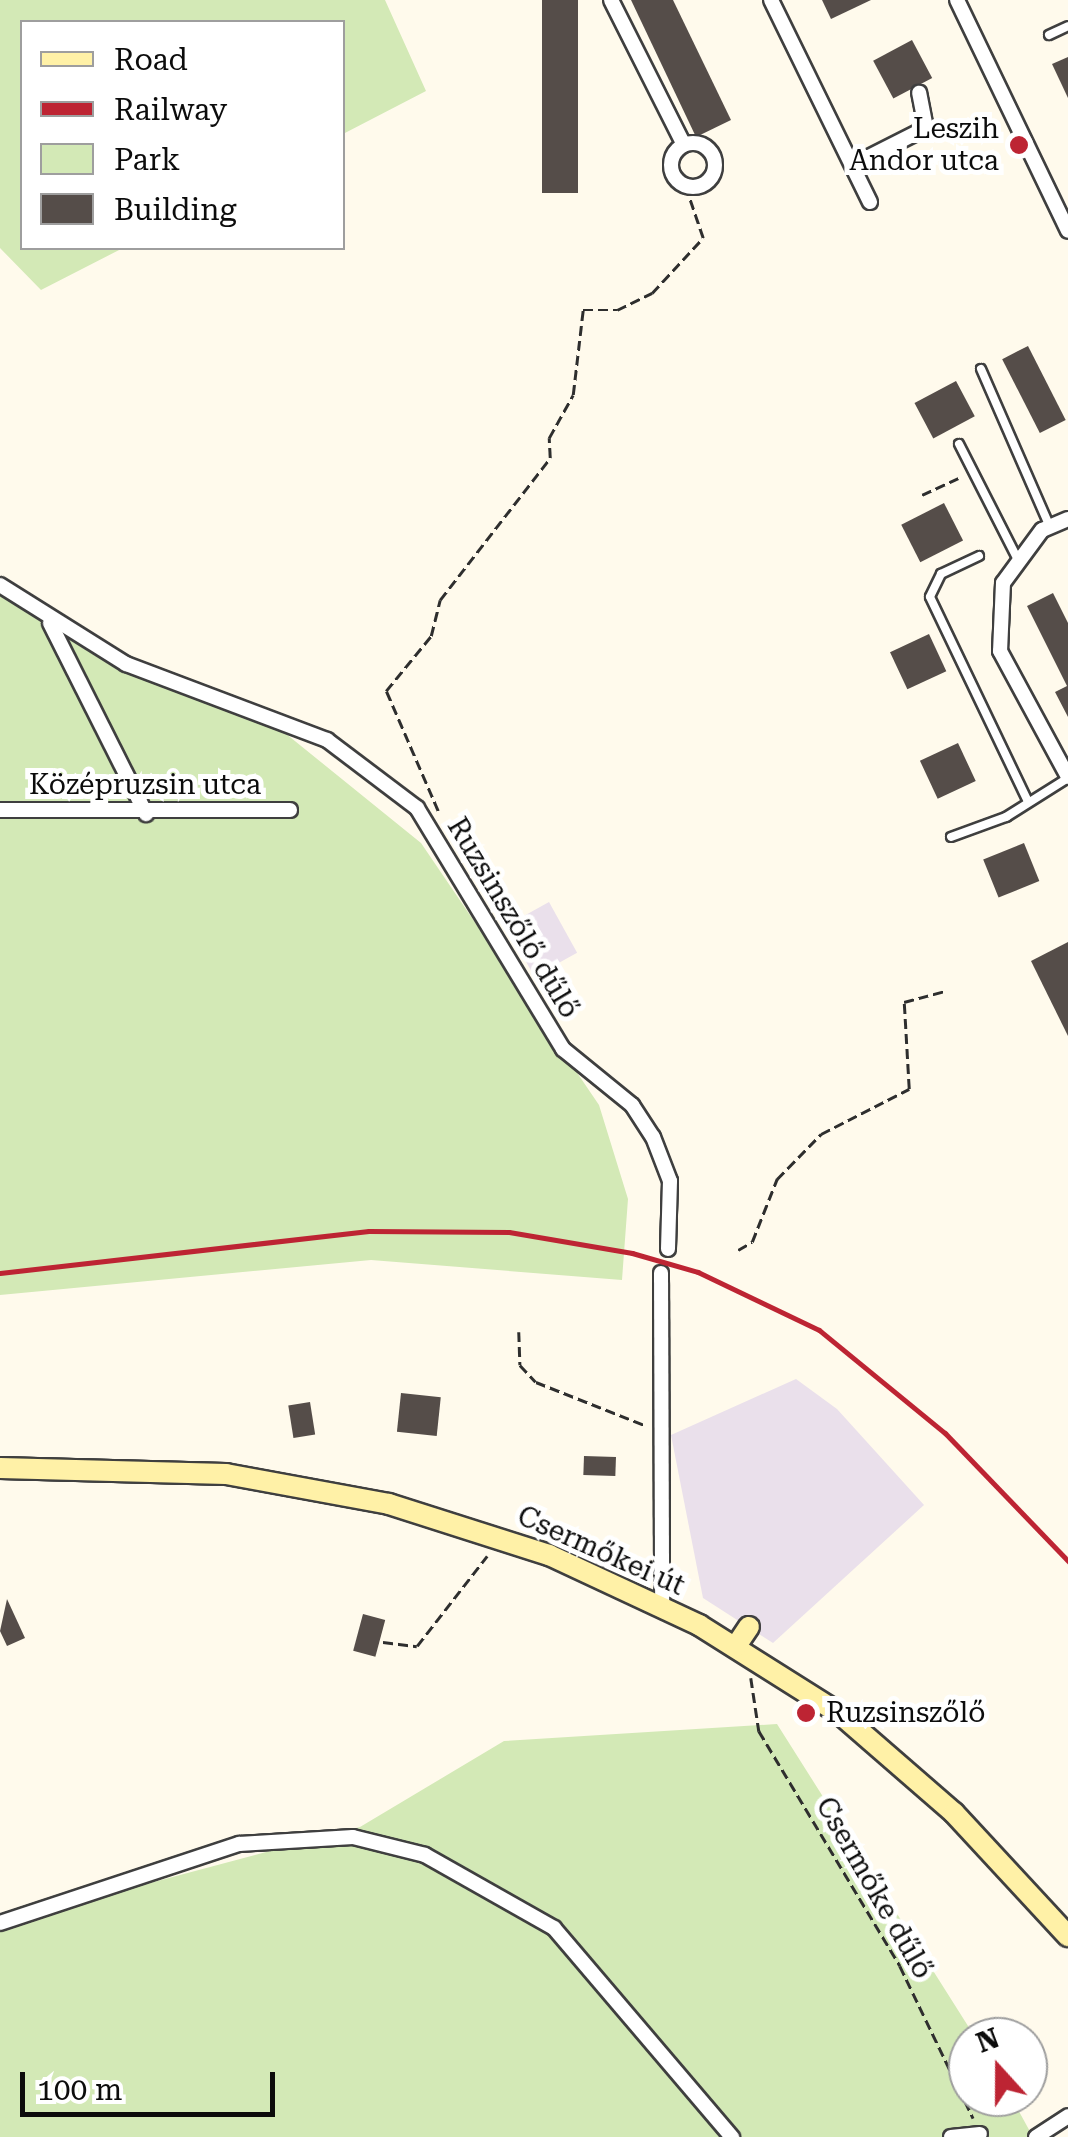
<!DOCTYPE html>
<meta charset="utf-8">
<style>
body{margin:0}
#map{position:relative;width:1068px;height:2137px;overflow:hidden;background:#fffaec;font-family:"Roboto Serif",serif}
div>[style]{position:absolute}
.industrial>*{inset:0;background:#eae0eb;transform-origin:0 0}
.green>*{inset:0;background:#d3e9b6}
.building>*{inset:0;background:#554d49;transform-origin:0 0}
.path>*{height:2.5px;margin-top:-1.25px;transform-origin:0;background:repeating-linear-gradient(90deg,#2e2e2e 0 10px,transparent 0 15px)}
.roads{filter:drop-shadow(2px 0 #3f3f3f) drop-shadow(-2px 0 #3f3f3f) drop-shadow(0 2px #3f3f3f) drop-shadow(0 -2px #3f3f3f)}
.lane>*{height:8px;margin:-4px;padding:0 4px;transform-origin:4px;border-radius:4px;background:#fff}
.street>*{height:14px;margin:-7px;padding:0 7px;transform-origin:7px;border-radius:7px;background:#fff}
.street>.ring{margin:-7px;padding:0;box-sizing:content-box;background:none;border:14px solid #fff;border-radius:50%}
.secondary>*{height:20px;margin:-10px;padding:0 10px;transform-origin:10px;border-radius:10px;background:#fff1a7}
.rail>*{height:5px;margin:-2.5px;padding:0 2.5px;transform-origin:2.5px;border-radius:2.5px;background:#bd2433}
.dots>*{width:28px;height:28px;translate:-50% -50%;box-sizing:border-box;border:5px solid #fff;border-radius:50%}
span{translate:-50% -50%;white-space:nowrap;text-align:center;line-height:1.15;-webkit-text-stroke:10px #fff;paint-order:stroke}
.poi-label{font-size:28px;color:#0c0c0c}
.right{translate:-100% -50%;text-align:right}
.left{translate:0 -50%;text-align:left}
.street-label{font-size:28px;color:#0c0c0c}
.legend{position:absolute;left:20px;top:20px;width:325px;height:230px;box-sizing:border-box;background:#fff;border:2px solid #9e9e9e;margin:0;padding:12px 18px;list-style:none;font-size:30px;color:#0c0c0c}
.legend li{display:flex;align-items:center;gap:20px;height:50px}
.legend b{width:50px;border:2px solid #9e9e9e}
.north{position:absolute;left:948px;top:2017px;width:100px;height:100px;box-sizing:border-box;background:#fff;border:2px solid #9e9e9e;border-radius:50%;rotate:339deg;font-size:28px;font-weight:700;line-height:40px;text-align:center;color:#0c0c0c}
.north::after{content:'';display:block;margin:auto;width:35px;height:45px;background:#bd2433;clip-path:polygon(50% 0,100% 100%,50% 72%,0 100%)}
.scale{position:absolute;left:20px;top:2072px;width:255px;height:45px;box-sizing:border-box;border:5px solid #0c0c0c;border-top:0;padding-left:12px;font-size:30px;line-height:35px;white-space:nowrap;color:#0c0c0c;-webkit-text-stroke:8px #fff;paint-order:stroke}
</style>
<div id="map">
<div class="industrial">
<div style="left:549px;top:902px;width:58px;height:49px;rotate:61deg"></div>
<div style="clip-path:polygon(796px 1379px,837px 1409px,924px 1505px,773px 1643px,703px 1598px,671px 1435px)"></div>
</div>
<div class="green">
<div style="clip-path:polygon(0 0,385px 0,426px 91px,343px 134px,342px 22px,22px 22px,22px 248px,123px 248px,41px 290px,0 248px)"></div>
<div style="clip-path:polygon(0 594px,121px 668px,264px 716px,421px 843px,599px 1105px,628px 1199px,622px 1280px,371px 1260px,0 1295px)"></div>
<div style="clip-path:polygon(777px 1724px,975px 2037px,968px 2037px,968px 2097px,1011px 2097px,1033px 2137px,0 2137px,0 1923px,360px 1827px,504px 1741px)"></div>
</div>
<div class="building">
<div style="left:542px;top:0;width:36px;height:193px"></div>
<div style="clip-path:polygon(631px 0,673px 0,731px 120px,696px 137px)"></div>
<div style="clip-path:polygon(822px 0,871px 0,831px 19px)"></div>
<div style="left:912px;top:40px;width:43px;height:44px;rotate:62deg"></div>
<div style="clip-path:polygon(1068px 57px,1068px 98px,1052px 64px)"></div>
<div style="left:1028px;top:346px;width:83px;height:29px;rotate:63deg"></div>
<div style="left:956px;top:381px;width:40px;height:47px;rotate:62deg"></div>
<div style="left:944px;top:503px;width:42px;height:48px;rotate:63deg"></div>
<div style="clip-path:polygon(1053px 593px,1068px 623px,1068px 717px,1055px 692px,1067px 686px,1027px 606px)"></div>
<div style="left:929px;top:634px;width:41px;height:43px;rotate:65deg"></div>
<div style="left:958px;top:743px;width:42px;height:42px;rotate:65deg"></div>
<div style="left:1024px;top:843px;width:41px;height:44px;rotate:68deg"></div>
<div style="clip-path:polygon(1068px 942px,1068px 1036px,1031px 961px)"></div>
<div style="left:401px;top:1393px;width:40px;height:39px;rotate:6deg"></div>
<div style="left:310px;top:1402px;width:33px;height:22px;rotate:81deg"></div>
<div style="left:584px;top:1456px;width:32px;height:19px;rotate:2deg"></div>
<div style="clip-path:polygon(7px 1599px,25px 1638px,7px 1646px,0 1631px)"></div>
<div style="left:363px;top:1614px;width:23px;height:38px;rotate:15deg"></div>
</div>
<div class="path">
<div style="left:922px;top:495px;width:40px;rotate:-25deg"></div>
<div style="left:438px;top:811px;width:131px;rotate:-113.4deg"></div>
<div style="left:386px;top:691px;width:71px;rotate:-50.7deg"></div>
<div style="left:431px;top:636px;width:37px;rotate:-76deg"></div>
<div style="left:440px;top:600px;width:180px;rotate:-52.2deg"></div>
<div style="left:550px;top:458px;width:20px;rotate:-93deg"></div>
<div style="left:549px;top:438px;width:49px;rotate:-60.8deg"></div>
<div style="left:573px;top:395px;width:86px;rotate:-83.3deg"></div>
<div style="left:583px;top:310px;width:34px"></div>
<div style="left:617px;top:310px;width:39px;rotate:-26deg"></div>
<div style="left:652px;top:293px;width:75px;rotate:-47.2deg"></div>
<div style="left:703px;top:238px;width:56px;rotate:-108.8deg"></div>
<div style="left:738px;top:1250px;width:16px;rotate:-30deg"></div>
<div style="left:752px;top:1242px;width:68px;rotate:-68.4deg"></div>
<div style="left:777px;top:1179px;width:63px;rotate:-45.6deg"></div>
<div style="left:821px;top:1134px;width:99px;rotate:-27.1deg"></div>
<div style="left:909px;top:1089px;width:87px;rotate:-93.3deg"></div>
<div style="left:904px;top:1002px;width:42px;rotate:-15deg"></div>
<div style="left:519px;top:1332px;width:33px;rotate:88deg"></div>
<div style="left:520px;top:1365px;width:23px;rotate:47deg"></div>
<div style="left:536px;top:1382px;width:119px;rotate:21.6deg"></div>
<div style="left:383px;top:1642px;width:34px;rotate:7deg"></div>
<div style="left:417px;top:1646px;width:114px;rotate:-52.1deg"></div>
<div style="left:751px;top:1678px;width:54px;rotate:81.4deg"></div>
<div style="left:759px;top:1731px;width:274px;rotate:59deg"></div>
<div style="left:900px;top:1966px;width:169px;rotate:64.3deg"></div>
</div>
<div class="roads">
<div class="lane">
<div style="left:1049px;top:35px;width:21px;rotate:-25deg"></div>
<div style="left:981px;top:369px;width:170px;rotate:66.4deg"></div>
<div style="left:959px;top:444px;width:130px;rotate:63deg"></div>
<div style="left:979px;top:556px;width:42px;rotate:154.7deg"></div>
<div style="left:941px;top:574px;width:25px;rotate:116deg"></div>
<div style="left:930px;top:597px;width:227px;rotate:64.4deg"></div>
<div style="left:951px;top:837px;width:59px;rotate:-20deg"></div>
<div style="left:1006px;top:817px;width:73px;rotate:-32.2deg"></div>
</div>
<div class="street">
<div style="left:611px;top:0;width:162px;rotate:63.3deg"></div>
<div style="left:771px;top:0;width:225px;rotate:63.9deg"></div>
<div style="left:957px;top:0;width:256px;rotate:64.3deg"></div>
<div class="ring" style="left:671px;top:143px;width:30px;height:30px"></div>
<div style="left:853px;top:165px;width:82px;rotate:-26.9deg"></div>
<div style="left:926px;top:128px;width:36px;rotate:-101deg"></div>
<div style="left:1068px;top:519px;width:28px;rotate:157deg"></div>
<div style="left:1042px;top:530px;width:66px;rotate:126.3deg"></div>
<div style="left:1003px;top:583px;width:68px;rotate:92.5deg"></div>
<div style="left:1000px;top:651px;width:143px;rotate:61.6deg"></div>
<div style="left:0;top:585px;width:149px;rotate:32.1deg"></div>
<div style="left:126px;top:664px;width:215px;rotate:20.7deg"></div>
<div style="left:327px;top:740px;width:113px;rotate:37.1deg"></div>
<div style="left:417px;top:808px;width:282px;rotate:58.8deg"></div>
<div style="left:563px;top:1049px;width:89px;rotate:39.1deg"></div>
<div style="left:632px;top:1105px;width:38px;rotate:57deg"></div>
<div style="left:653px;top:1137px;width:47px;rotate:68.9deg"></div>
<div style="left:670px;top:1181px;width:68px;rotate:91.7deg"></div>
<div style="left:50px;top:623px;width:214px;rotate:63.3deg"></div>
<div style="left:0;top:810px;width:290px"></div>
<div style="left:661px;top:1273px;width:333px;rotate:89.8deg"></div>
<div style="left:0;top:1923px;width:252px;rotate:-18.3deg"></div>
<div style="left:239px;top:1844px;width:114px;rotate:-3.5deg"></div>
<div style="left:353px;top:1837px;width:74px;rotate:14deg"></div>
<div style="left:425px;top:1855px;width:148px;rotate:29.5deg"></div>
<div style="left:554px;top:1928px;width:275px;rotate:49.6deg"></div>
<div style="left:951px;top:2137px;width:29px;rotate:-6deg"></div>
<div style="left:1036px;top:2137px;width:38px;rotate:-33deg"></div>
</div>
<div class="secondary">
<div style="left:0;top:1468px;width:226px;rotate:1.5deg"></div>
<div style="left:226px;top:1474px;width:166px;rotate:10.4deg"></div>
<div style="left:389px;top:1504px;width:168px;rotate:17.7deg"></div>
<div style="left:549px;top:1555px;width:166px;rotate:25deg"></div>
<div style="left:699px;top:1625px;width:165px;rotate:32.2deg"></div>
<div style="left:839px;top:1713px;width:152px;rotate:41deg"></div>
<div style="left:954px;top:1813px;width:168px;rotate:47.2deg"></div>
<div style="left:736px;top:1646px;width:23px;rotate:-56deg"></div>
</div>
</div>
<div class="rail">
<div style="left:0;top:1273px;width:371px;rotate:-6.5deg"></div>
<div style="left:369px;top:1231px;width:140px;rotate:0.4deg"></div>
<div style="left:509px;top:1232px;width:125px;rotate:9.7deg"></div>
<div style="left:632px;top:1253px;width:69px;rotate:16.1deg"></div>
<div style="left:698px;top:1272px;width:134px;rotate:25.6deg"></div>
<div style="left:819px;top:1330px;width:163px;rotate:39.3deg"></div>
<div style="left:945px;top:1433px;width:178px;rotate:46.1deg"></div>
</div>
<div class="dots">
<div style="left:1019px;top:145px;background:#bd2433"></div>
<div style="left:806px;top:1713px;background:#bd2433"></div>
</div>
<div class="poi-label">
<span class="right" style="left:999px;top:145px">Leszih<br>Andor utca</span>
<span class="left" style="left:826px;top:1713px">Ruzsinszőlő</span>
</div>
<div class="street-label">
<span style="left:145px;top:785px">Középruzsin utca</span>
<span style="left:513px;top:918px;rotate:59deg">Ruzsinszőlő dűlő</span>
<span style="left:601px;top:1551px;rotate:24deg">Csermőkei út</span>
<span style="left:874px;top:1888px;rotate:60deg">Csermőke dűlő</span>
</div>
<ul class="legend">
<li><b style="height:12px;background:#fff1a7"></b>Road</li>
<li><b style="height:12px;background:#bd2433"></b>Railway</li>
<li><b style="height:28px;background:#d3e9b6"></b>Park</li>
<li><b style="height:28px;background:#554d49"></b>Building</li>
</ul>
<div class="north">N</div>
<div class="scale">100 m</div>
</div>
